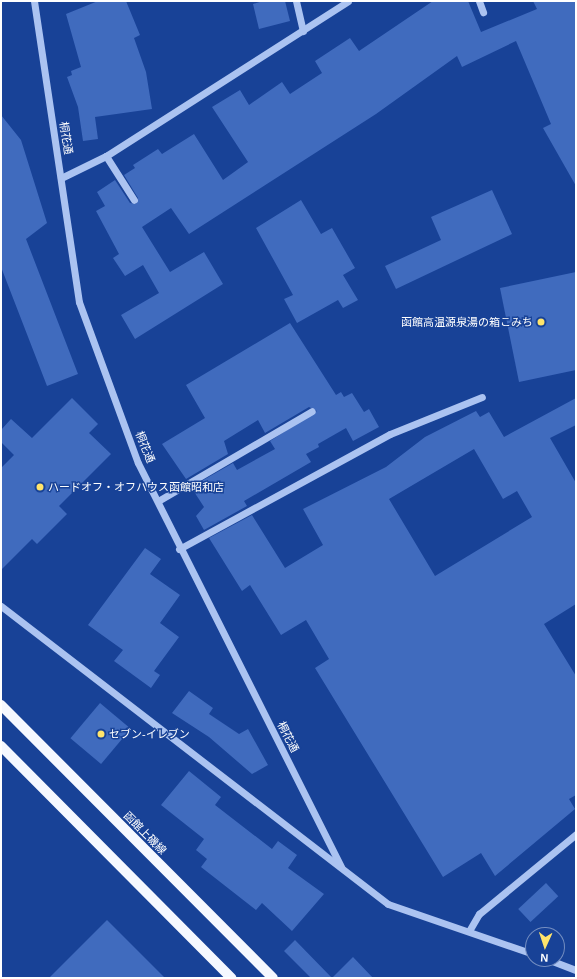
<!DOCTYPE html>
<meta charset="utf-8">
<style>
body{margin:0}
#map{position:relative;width:577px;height:979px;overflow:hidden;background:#184297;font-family:Helvetica,"Noto Sans JP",sans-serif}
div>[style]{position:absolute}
.building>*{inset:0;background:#406bbe;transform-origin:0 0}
.minor>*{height:7px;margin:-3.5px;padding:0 3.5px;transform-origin:3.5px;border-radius:3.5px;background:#abc3f1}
.major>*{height:10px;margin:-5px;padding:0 5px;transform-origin:5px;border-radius:5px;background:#f5f8ff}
.dots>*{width:11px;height:11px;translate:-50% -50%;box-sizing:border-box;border:2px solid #184297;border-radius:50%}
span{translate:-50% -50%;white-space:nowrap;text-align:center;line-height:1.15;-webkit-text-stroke:3px #184297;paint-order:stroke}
.street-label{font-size:11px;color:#fff}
.poi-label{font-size:11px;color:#fff}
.right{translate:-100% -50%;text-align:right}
.left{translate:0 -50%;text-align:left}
.frame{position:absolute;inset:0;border:2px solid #fff;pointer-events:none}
.north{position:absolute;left:525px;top:927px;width:40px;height:40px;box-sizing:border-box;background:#184297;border:1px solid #748ec1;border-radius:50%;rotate:183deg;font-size:11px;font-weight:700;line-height:16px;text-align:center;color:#fff}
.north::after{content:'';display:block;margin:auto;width:14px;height:18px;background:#ffe46b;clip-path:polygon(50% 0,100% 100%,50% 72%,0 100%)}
</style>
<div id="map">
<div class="building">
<div style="clip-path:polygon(98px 1px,126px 1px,140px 35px,134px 38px,146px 72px,152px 109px,95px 117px,98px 139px,83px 141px,78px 107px,67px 77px,72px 75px,71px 71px,81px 67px,66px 14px)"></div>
<div style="clip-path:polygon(263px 1px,285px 1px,290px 21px,259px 29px,253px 4px)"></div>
<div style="clip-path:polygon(433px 1px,468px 1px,481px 32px,537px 9px,533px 1px,576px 1px,576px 186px,543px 128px,551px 124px,516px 41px,462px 67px,457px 56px,376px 114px,189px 234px,171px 208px,142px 227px,170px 272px,204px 252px,223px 284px,135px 339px,121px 315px,159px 293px,143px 265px,125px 276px,113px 258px,119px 254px,96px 211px,105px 206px,97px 192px,115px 180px,130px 203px,136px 204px,138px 198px,124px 175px,135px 168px,133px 165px,158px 149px,162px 154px,194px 134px,223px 180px,248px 162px,212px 107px,240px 90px,249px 105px,282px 82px,290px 94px,322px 73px,315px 61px,350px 38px,359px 51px)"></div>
<div style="clip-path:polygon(1px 115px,21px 140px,47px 223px,26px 239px,78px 374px,47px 386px,1px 267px)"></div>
<div style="clip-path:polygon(492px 190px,512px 234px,396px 289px,385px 266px,441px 240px,431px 217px)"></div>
<div style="clip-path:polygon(301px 200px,321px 234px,332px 228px,355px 268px,343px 275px,358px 300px,343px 308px,338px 300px,297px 323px,284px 299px,293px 295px,256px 228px)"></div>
<div style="clip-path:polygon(576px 272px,576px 370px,519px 382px,500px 288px)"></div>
<div style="clip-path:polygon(290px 323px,336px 395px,341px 392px,344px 397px,352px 393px,364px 412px,369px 409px,379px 427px,353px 441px,346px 428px,318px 444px,319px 447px,306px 454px,311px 462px,244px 501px,247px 506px,204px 530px,196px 516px,204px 507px,191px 487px,233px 463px,237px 470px,275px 449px,270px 441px,317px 411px,309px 407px,265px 433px,258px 420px,224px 441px,228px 454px,186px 479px,162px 444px,205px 418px,186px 385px)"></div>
<div style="clip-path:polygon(72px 398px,98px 424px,89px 433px,111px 454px,59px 506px,67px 514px,37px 544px,32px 539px,1px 570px,1px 468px,14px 455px,1px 442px,1px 430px,11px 419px,32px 438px)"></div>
<div style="clip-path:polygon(evenodd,576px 398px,576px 425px,550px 438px,576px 483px,576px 604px,544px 624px,576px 676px,576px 795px,569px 799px,575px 809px,495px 876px,481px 853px,443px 877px,315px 668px,329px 659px,306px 620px,281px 635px,250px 585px,242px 591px,209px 538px,252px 515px,285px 568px,323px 545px,303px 509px,386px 467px,425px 437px,476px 411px,480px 417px,489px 412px,504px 437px,576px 398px,474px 449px,503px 499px,517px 491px,532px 517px,435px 576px,389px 499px,474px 449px)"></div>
<div style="clip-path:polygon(145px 548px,161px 559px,150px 574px,180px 595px,160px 623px,179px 637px,154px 671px,160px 675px,151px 688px,114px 661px,123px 650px,88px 625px)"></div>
<div style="clip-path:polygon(189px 691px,213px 708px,209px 714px,239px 734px,248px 729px,268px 765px,252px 774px,209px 737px,172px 713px)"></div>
<div style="left:100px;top:703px;width:40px;height:46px;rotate:40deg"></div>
<div style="clip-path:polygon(189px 771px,221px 797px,215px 805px,272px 849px,278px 841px,297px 855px,288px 868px,324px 894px,292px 931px,262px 903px,256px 910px,201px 867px,207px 859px,196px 850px,204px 839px,161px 805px)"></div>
<div style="left:546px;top:883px;width:18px;height:38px;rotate:47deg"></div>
<div style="clip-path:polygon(107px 920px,165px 978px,49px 978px)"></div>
<div style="clip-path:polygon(295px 940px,332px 978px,353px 957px,373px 978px,311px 978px,284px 951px)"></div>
</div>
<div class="minor">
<div style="left:34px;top:1px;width:304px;rotate:81.5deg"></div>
<div style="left:79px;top:302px;width:171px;rotate:69.9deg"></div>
<div style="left:138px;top:463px;width:452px;rotate:63.3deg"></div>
<div style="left:296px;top:1px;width:31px;rotate:77deg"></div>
<div style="left:479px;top:1px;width:12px;rotate:70deg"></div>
<div style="left:106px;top:156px;width:52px;rotate:57.5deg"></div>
<div style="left:61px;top:178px;width:50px;rotate:-26.1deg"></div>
<div style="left:106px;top:156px;width:287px;rotate:-32.6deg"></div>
<div style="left:158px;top:501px;width:178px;rotate:-30.3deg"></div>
<div style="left:179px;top:549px;width:240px;rotate:-28.6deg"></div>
<div style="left:390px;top:434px;width:99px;rotate:-21.9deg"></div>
<div style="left:1px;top:606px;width:488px;rotate:37.6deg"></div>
<div style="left:388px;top:904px;width:153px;rotate:19deg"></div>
<div style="left:469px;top:931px;width:20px;rotate:-60deg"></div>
<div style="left:479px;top:914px;width:126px;rotate:-39.5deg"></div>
<div style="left:547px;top:959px;width:31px;rotate:21deg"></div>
</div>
<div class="major">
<div style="left:1px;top:705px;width:385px;rotate:45.1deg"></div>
<div style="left:1px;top:746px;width:327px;rotate:45.2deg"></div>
</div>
<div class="dots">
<div style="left:541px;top:322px;background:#ffe46b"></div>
<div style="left:40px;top:487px;background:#ffe46b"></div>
<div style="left:101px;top:734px;background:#ffe46b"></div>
</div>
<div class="street-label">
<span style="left:66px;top:138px;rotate:81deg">桐花通</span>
<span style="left:145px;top:447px;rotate:68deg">桐花通</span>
<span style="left:288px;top:737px;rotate:63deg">桐花通</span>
<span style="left:145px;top:833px;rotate:45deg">函館上磯線</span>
</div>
<div class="poi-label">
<span class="right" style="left:533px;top:322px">函館高温源泉湯の箱こみち</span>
<span class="left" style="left:48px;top:487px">ハードオフ・オフハウス函館昭和店</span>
<span class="left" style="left:109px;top:734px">セブン-イレブン</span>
</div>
<div class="frame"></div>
<div class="north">N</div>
</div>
